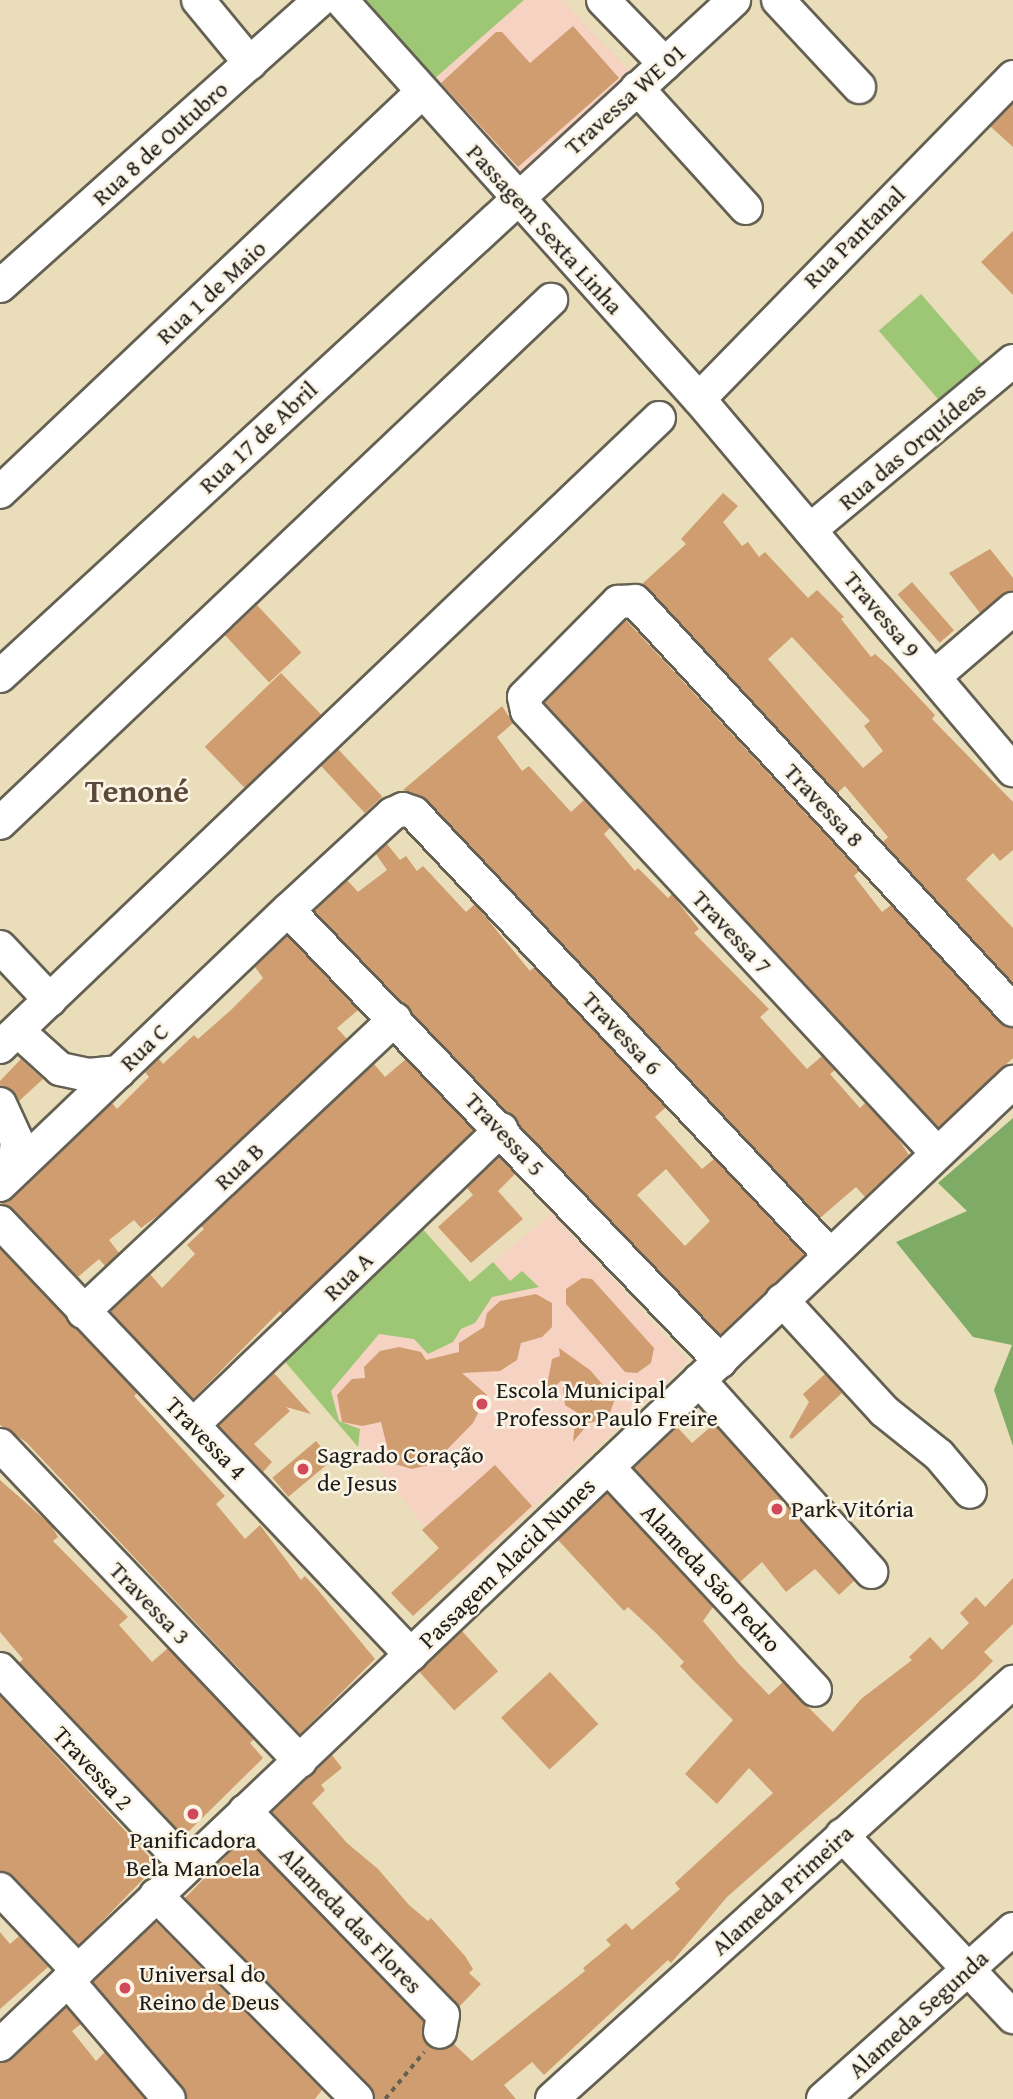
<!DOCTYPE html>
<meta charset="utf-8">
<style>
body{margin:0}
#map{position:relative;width:1013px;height:2099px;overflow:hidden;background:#e9deb9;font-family:"Gentium Book Plus",serif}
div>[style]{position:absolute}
.built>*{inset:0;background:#f6d2c3}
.green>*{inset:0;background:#9dc774;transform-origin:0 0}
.forest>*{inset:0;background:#7eac66}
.building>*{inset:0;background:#d09d70;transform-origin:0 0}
.path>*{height:3.5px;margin-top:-1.75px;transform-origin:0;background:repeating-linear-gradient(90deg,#646053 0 5px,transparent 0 10px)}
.roads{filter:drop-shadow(2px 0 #646053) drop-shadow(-2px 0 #646053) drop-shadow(0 2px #646053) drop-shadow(0 -2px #646053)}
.minor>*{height:32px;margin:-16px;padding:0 16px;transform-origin:16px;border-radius:16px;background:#fff}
.dots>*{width:19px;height:19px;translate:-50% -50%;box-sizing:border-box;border:4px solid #fcf5e5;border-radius:50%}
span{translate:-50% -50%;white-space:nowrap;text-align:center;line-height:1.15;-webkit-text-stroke:5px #fcf5e5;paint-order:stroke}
.street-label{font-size:24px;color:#1c1c1c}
.poi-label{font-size:24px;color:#1c1c1c}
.left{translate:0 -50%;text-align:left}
.district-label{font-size:32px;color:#5b4939;font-weight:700}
</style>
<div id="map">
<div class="built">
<div style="clip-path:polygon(524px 0,562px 0,630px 72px,512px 188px,425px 87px)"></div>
<div style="clip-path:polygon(552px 1213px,688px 1361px,462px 1575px,362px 1447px,281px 1357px,420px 1226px,470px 1282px)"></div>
</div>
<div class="green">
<div style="clip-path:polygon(343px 0,524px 0,425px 87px)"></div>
<div style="left:921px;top:294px;width:92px;height:56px;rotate:49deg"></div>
<div style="clip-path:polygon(420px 1226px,470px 1282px,493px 1262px,510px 1281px,522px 1271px,539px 1287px,492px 1297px,475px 1323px,461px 1329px,453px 1342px,428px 1354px,414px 1339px,379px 1334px,331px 1391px,339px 1421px,360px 1429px,358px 1447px,281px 1357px)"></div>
</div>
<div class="forest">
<div style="clip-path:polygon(1013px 1118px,1013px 1446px,994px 1390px,1012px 1345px,973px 1337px,896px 1242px,967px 1211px,938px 1183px)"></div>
</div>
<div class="building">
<div style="clip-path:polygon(573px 26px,619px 78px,518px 167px,441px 83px,496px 32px,502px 32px,530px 63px)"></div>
<div style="clip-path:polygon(1013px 103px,1013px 147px,990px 126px)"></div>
<div style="clip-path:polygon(1013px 231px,1013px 295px,981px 262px)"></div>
<div style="clip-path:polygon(evenodd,723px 493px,738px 506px,723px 522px,742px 546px,748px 542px,759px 557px,765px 552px,808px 598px,817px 590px,844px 617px,841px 619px,871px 657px,875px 654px,892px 669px,935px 715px,932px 719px,1013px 802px,1013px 850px,1000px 861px,993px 853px,966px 879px,1013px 928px,1013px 983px,883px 842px,888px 837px,845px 786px,837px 793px,642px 584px,686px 544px,681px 539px,723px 493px,792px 637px,870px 721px,864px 726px,883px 751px,863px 768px,768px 659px,792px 637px)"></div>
<div style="clip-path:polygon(990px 549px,1013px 578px,1013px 591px,980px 613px,949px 573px)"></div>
<div style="left:912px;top:582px;width:64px;height:19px;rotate:49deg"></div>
<div style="left:257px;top:605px;width:65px;height:44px;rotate:47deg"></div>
<div style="clip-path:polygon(626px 620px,859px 871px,854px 876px,882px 912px,891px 905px,1000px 1022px,1013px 1028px,1013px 1058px,938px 1128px,544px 703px)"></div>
<div style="left:281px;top:673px;width:58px;height:106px;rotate:46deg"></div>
<div style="clip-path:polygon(502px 706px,513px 723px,497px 737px,522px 771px,529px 766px,571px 812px,584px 800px,610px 828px,604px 834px,635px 871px,638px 868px,668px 898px,672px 894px,699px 929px,694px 933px,769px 1009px,760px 1017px,807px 1069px,822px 1056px,835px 1070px,830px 1074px,860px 1108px,865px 1103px,895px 1134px,909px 1155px,865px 1197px,856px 1187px,820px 1218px,427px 800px,403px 790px)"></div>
<div style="left:338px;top:749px;width:65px;height:24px;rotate:47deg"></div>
<div style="clip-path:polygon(evenodd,387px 844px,400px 860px,406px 856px,417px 871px,423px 866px,466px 912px,475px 904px,530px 971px,533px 968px,549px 983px,666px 1107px,655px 1117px,702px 1169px,714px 1159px,804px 1255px,720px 1335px,314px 911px,347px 880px,358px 892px,387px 870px,376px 854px,387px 844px,666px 1169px,710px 1221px,685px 1246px,637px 1195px,666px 1169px)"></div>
<div style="clip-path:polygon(287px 936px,358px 1010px,337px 1028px,347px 1039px,160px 1214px,141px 1228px,134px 1220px,109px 1240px,119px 1253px,105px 1266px,99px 1259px,78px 1277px,13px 1209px,0 1203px,13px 1198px,112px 1103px,117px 1109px,149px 1077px,145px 1072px,159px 1059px,163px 1064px,194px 1035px,198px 1039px,231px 1010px,263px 978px,255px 967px)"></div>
<div style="clip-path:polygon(21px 1059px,43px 1079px,19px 1101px,11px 1089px,0 1086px,0 1081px)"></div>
<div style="clip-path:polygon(406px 1059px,474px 1131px,283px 1314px,280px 1311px,193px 1399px,110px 1312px,150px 1274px,162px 1288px,195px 1254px,187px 1245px,204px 1229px,201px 1226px,374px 1064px,385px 1077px)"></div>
<div style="clip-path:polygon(499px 1157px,515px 1174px,498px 1191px,523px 1219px,471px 1263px,438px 1227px,473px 1195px,467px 1188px)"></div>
<div style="clip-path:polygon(0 1249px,137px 1393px,134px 1396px,225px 1496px,216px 1504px,245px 1539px,260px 1525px,301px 1580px,305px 1576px,317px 1589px,375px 1659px,300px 1734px,26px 1442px,0 1425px)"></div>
<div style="clip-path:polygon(582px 1278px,592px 1279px,654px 1348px,651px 1363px,637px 1373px,625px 1372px,566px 1304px,566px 1289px)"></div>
<div style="clip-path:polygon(536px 1294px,552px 1303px,552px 1327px,542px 1337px,521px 1343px,517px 1360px,500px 1371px,462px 1373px,487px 1395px,473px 1423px,433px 1464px,412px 1469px,391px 1463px,381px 1422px,362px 1426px,342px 1422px,337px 1395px,352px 1379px,365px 1378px,364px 1367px,380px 1351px,399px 1347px,421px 1352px,426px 1360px,459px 1352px,459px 1343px,484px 1327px,487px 1313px,500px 1301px)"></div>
<div style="clip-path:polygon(559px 1348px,590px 1370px,615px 1399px,608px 1418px,589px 1423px,573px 1442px,576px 1412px,565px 1405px,562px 1380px,545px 1396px,552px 1359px,560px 1356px)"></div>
<div style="clip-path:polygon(274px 1373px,311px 1414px,286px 1407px,290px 1411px,254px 1444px,272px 1462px,263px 1472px,219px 1426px)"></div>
<div style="clip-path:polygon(825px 1374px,842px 1393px,792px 1439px,789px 1437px,809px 1402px,803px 1394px)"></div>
<div style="clip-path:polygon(714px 1424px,854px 1581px,839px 1595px,815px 1569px,786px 1592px,762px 1562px,740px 1582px,634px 1468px,677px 1427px,692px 1443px)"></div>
<div style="left:316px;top:1441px;width:25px;height:57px;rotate:50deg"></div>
<div style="clip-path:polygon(495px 1465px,532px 1506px,413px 1616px,391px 1593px,439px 1548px,422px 1530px)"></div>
<div style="clip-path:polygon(0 1480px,51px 1525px,58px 1537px,53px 1541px,128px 1617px,119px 1625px,152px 1662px,168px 1648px,254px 1739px,250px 1743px,263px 1758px,184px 1836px,19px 1663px,23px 1659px,0 1632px)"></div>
<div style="clip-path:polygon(607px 1493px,713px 1607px,703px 1621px,738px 1663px,769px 1695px,783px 1682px,833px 1732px,861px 1699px,912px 1660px,909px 1657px,930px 1637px,942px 1650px,969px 1623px,960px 1613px,976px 1597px,985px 1607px,1013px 1578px,1013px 1624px,984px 1652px,993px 1661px,975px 1679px,727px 1897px,671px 1963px,668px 1960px,544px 2075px,532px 2062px,504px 2085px,516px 2099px,375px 2099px,370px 2086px,185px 1898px,245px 1837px,423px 2021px,423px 2038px,428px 2046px,438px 2050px,454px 2044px,472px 2061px,585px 1971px,583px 1968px,611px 1945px,606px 1940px,626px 1923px,632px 1930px,680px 1889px,675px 1883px,773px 1793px,749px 1768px,717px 1804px,685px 1774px,733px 1720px,691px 1678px,680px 1666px,684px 1662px,656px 1633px,628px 1607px,624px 1611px,558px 1540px)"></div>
<div style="left:462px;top:1631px;width:54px;height:59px;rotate:48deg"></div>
<div style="left:550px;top:1672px;width:71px;height:67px;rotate:47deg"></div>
<div style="clip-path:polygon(0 1696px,157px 1865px,79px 1945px,13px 1876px,0 1871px)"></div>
<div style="clip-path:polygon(332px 1755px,342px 1768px,321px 1785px,325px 1790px,312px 1803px,347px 1843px,378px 1869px,409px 1905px,428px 1921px,431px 1918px,465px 1956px,473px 1969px,469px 1973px,481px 1984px,459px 2007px,272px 1812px)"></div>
<div style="clip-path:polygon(156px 1922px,322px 2090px,315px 2099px,187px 2099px,183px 2087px,93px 1982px)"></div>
<div style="clip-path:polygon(0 1932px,10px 1944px,19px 1936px,48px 1967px,0 2009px)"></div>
<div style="clip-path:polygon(66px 2007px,81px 2024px,72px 2031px,96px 2061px,105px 2052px,145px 2099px,0 2099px,0 2063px,13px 2058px)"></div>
</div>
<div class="path">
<div style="left:385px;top:2099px;width:61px;rotate:-50.3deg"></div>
</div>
<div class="roads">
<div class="minor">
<div style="left:198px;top:0;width:82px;rotate:50.5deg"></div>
<div style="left:341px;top:0;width:536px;rotate:48.1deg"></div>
<div style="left:699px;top:399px;width:486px;rotate:49.8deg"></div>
<div style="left:603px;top:0;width:89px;rotate:45.9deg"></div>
<div style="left:778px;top:0;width:119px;rotate:47deg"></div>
<div style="left:637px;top:88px;width:162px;rotate:47.8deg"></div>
<div style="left:0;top:286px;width:429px;rotate:-41.8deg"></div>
<div style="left:699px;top:399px;width:450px;rotate:-45.7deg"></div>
<div style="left:0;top:492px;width:581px;rotate:-43.47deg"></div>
<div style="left:810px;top:530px;width:264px;rotate:-39.8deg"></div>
<div style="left:0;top:676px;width:998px;rotate:-42.64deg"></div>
<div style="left:935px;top:676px;width:103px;rotate:-40.7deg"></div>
<div style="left:0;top:823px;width:760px;rotate:-43.51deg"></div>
<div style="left:288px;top:910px;width:625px;rotate:46.23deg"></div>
<div style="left:0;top:947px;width:73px;rotate:46.7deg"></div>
<div style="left:18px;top:1031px;width:57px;rotate:42.1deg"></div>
<div style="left:60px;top:1069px;width:30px;rotate:12deg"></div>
<div style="left:89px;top:1075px;width:30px;rotate:-6deg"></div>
<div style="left:0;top:1047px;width:911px;rotate:-43.67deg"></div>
<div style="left:0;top:1104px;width:41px;rotate:65.3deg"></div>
<div style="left:17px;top:1141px;width:30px;rotate:96deg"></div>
<div style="left:937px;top:1153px;width:603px;rotate:-132.85deg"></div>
<div style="left:527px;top:711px;width:14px;rotate:-102deg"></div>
<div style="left:524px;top:697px;width:134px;rotate:-45.3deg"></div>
<div style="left:618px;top:602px;width:17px;rotate:-3deg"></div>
<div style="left:635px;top:601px;width:557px;rotate:47.26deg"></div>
<div style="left:0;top:1185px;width:398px;rotate:-43.7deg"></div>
<div style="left:288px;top:910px;width:142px;rotate:-42.7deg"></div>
<div style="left:392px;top:814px;width:12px;rotate:-24deg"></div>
<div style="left:403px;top:809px;width:12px;rotate:20deg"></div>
<div style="left:414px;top:813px;width:606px;rotate:46.74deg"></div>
<div style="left:0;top:1222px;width:597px;rotate:46.49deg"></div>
<div style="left:782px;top:1300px;width:151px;rotate:47.4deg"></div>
<div style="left:884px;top:1411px;width:70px;rotate:38.7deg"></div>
<div style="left:939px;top:1455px;width:48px;rotate:50deg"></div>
<div style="left:83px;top:1312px;width:428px;rotate:-43.2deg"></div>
<div style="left:699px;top:1380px;width:258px;rotate:48.1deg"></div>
<div style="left:194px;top:1424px;width:426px;rotate:-43.8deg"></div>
<div style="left:0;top:1445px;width:436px;rotate:46.5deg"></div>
<div style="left:608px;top:1467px;width:304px;rotate:47.1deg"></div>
<div style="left:0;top:1669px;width:272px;rotate:46.5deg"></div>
<div style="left:245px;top:1811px;width:284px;rotate:45.9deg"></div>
<div style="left:443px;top:2015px;width:17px;rotate:100deg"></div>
<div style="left:842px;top:1835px;width:250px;rotate:46.8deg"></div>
<div style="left:0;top:1889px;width:113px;rotate:46.4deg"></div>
<div style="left:156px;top:1895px;width:286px;rotate:45.4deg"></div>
<div style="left:68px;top:1981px;width:155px;rotate:49.4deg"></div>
<div style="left:0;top:2045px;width:1398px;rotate:-43.55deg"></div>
<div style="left:552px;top:2099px;width:622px;rotate:-42.13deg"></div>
<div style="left:823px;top:2099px;width:255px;rotate:-41.8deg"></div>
</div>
</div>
<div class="dots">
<div style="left:482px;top:1404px;background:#d1495b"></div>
<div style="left:303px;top:1469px;background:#d1495b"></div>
<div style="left:777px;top:1509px;background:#d1495b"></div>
<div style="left:193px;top:1814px;background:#d1495b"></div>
<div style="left:125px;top:1988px;background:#d1495b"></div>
</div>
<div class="street-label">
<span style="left:625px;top:99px;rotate:-42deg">Travessa WE 01</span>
<span style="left:160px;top:143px;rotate:-42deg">Rua 8 de Outubro</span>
<span style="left:545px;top:229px;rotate:48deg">Passagem Sexta Linha</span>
<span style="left:854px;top:237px;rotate:-45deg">Rua Pantanal</span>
<span style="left:211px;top:292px;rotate:-43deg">Rua 1 de Maio</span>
<span style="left:258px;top:437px;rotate:-43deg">Rua 17 de Abril</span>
<span style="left:912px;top:446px;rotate:-40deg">Rua das Orquídeas</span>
<span style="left:882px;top:614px;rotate:50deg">Travessa 9</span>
<span style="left:824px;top:805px;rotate:47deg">Travessa 8</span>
<span style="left:732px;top:932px;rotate:47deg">Travessa 7</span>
<span style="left:622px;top:1033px;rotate:47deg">Travessa 6</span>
<span style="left:144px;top:1047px;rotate:-44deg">Rua C</span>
<span style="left:505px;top:1134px;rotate:47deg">Travessa 5</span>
<span style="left:239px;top:1166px;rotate:-43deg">Rua B</span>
<span style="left:348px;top:1276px;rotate:-44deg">Rua A</span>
<span style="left:206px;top:1438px;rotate:46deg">Travessa 4</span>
<span style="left:507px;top:1563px;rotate:-44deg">Passagem Alacid Nunes</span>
<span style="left:711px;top:1578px;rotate:47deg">Alameda São Pedro</span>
<span style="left:150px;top:1603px;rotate:46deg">Travessa 3</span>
<span style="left:93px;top:1768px;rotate:47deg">Travessa 2</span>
<span style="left:782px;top:1890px;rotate:-42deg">Alameda Primeira</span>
<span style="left:351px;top:1920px;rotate:46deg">Alameda das Flores</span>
<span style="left:918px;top:2014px;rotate:-42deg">Alameda Segunda</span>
</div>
<div class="poi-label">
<span class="left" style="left:496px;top:1404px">Escola Municipal<br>Professor Paulo Freire</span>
<span class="left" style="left:317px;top:1469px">Sagrado Coração<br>de Jesus</span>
<span class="left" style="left:791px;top:1509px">Park Vitória</span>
<span style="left:193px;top:1854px">Panificadora<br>Bela Manoela</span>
<span class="left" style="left:139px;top:1988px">Universal do<br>Reino de Deus</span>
</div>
<div class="district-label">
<span style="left:137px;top:791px">Tenoné</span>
</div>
</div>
